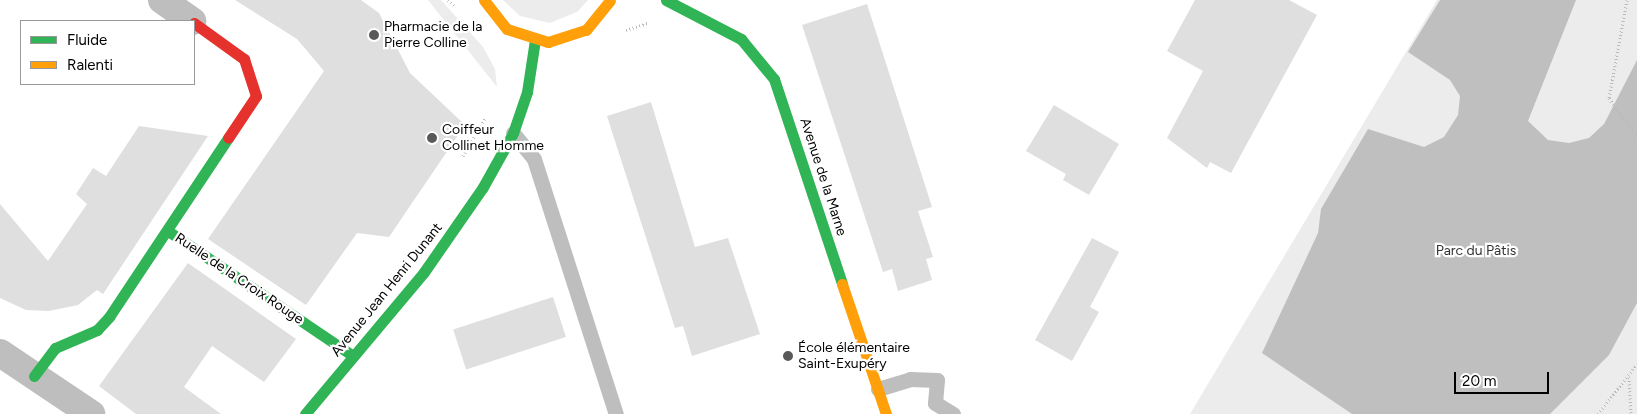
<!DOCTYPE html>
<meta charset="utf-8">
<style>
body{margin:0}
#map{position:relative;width:1637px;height:414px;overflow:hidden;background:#fff;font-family:Figtree,sans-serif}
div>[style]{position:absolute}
.green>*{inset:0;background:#ececec}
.water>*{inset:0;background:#bfbfbf}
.building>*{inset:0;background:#dfdfdf;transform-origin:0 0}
.path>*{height:3px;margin-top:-1.5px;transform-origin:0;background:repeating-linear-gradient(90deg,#b9b9b9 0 1px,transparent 0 3.5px)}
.lane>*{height:15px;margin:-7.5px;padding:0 7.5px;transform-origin:7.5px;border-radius:7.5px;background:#bebebe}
.street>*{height:28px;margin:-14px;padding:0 14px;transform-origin:14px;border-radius:14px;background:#bebebe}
.fast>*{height:11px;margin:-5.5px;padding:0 5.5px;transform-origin:5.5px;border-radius:5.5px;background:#30b455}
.slow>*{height:11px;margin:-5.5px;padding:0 5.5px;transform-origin:5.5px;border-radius:5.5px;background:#ff9f0a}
.jam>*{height:11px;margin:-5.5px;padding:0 5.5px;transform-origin:5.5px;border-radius:5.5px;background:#e5322d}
.dots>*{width:14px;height:14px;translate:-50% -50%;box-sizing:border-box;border:2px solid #fff;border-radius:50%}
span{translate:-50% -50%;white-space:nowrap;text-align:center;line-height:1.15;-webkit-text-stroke:4.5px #fff;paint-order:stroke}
.poi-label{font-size:14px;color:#000}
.left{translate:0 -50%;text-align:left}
.street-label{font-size:14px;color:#000}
.park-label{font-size:14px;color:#333}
.legend{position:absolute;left:20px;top:20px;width:175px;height:65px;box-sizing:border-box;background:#fff;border:1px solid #999;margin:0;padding:6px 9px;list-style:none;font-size:15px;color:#000}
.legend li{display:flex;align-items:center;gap:10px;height:25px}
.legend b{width:25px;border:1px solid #999}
.scale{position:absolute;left:1454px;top:372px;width:95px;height:22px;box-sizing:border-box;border:2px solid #000;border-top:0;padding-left:6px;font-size:15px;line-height:18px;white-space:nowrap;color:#000;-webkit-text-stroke:4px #fff;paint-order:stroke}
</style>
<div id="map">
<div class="green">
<div style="clip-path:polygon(428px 0,441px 0,483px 47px,495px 69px,497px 87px)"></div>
<div style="clip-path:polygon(503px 0,588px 0,577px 12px,550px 23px,520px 16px)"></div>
<div style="clip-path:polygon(1437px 0,1637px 0,1637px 414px,1190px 414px)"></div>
</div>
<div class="water">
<div style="clip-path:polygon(1440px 0,1576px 0,1528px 121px,1548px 140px,1569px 143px,1589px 138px,1604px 124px,1637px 60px,1637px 303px,1609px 355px,1550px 414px,1352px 414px,1262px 353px,1318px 233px,1321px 209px,1368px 129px,1424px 147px,1444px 137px,1458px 115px,1460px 96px,1450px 80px,1408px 52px)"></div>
</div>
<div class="building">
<div style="clip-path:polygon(235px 0,361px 0,379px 13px,410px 73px,465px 125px,389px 237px,357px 233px,306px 305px,208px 239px,324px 71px,297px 39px)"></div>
<div style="clip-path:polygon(1195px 0,1289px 0,1317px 15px,1231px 173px,1210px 162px,1207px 168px,1167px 138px,1203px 71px,1167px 51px)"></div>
<div style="clip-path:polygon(867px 4px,932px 207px,918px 211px,933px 257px,926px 259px,932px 280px,898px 291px,892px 269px,883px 272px,802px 25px)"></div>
<div style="clip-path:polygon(651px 102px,695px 247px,728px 238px,760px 334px,692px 356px,683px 326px,675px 328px,607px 116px)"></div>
<div style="clip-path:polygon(1054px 105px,1119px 144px,1089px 195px,1063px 180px,1066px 174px,1026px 151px)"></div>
<div style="clip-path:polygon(139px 126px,208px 136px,103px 294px,97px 290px,78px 305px,49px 311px,26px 310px,0 298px,0 204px,48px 261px,87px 204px,76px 194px,93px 168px,106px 176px)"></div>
<div style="clip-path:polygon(1092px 238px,1119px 252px,1090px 307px,1099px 312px,1072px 361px,1035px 340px)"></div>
<div style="clip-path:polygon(188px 263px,296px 339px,264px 382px,212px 346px,184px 387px,221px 414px,136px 414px,99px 386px)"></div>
<div style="left:553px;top:297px;width:42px;height:105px;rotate:72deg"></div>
</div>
<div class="path">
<div style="left:448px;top:0;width:9px;rotate:41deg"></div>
<div style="left:1627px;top:0;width:100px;rotate:100.4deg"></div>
<div style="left:1609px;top:98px;width:48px;rotate:54.3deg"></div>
<div style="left:626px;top:30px;width:23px;rotate:-18deg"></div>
<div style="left:463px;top:156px;width:44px;rotate:-59.9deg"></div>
<div style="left:1629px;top:377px;width:37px;rotate:87deg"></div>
<div style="left:1598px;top:414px;width:63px;rotate:-52deg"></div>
</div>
<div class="lane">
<div style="left:513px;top:133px;width:33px;rotate:51deg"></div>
<div style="left:534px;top:159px;width:268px;rotate:72.2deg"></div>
<div style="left:878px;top:389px;width:34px;rotate:-17deg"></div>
<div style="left:910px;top:379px;width:27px;rotate:2deg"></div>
<div style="left:937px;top:380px;width:23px;rotate:95deg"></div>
<div style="left:935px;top:403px;width:21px;rotate:31deg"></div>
</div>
<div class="street">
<div style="left:162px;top:0;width:37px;rotate:35deg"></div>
<div style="left:0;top:353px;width:110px;rotate:33.8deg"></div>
</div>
<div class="fast">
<div style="left:666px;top:0;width:85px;rotate:27.5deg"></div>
<div style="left:741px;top:39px;width:52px;rotate:50.5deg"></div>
<div style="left:774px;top:79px;width:216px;rotate:71.6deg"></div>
<div style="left:168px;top:231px;width:223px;rotate:34deg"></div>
<div style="left:34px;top:376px;width:35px;rotate:-53deg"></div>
<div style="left:55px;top:348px;width:46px;rotate:-23.2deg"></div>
<div style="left:97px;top:330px;width:18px;rotate:-47deg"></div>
<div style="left:109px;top:317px;width:215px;rotate:-56.4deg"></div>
<div style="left:305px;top:414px;width:185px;rotate:-50deg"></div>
<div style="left:424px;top:272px;width:103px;rotate:-55.2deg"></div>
<div style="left:483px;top:187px;width:62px;rotate:-60.9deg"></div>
<div style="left:513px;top:133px;width:43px;rotate:-71.1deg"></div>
<div style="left:527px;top:92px;width:53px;rotate:-81.3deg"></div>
</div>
<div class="slow">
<div style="left:484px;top:0;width:37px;rotate:52deg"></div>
<div style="left:507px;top:29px;width:43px;rotate:17.6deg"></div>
<div style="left:548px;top:42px;width:40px;rotate:-18deg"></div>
<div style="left:586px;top:30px;width:38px;rotate:-51deg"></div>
<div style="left:842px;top:284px;width:137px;rotate:71.3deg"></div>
</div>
<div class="jam">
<div style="left:194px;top:23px;width:62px;rotate:35.8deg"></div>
<div style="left:244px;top:59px;width:39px;rotate:72deg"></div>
<div style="left:256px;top:96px;width:50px;rotate:123.7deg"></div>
</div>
<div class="dots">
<div style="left:374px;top:35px;background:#595959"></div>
<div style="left:432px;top:138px;background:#595959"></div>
<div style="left:788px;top:356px;background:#595959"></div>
</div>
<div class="poi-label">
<span class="left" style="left:384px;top:35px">Pharmacie de la<br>Pierre Colline</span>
<span class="left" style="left:442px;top:138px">Coiffeur<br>Collinet Homme</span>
<span class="left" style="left:798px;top:356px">École élémentaire<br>Saint-Exupéry</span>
</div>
<div class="street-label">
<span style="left:823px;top:177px;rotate:72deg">Avenue de la Marne</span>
<span style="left:239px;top:279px;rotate:34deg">Ruelle de la Croix Rouge</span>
<span style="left:387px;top:290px;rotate:-51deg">Avenue Jean Henri Dunant</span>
</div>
<div class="park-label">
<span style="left:1476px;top:251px">Parc du Pâtis</span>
</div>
<ul class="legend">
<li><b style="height:6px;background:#30b455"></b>Fluide</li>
<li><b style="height:6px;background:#ff9f0a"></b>Ralenti</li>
</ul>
<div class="scale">20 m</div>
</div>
